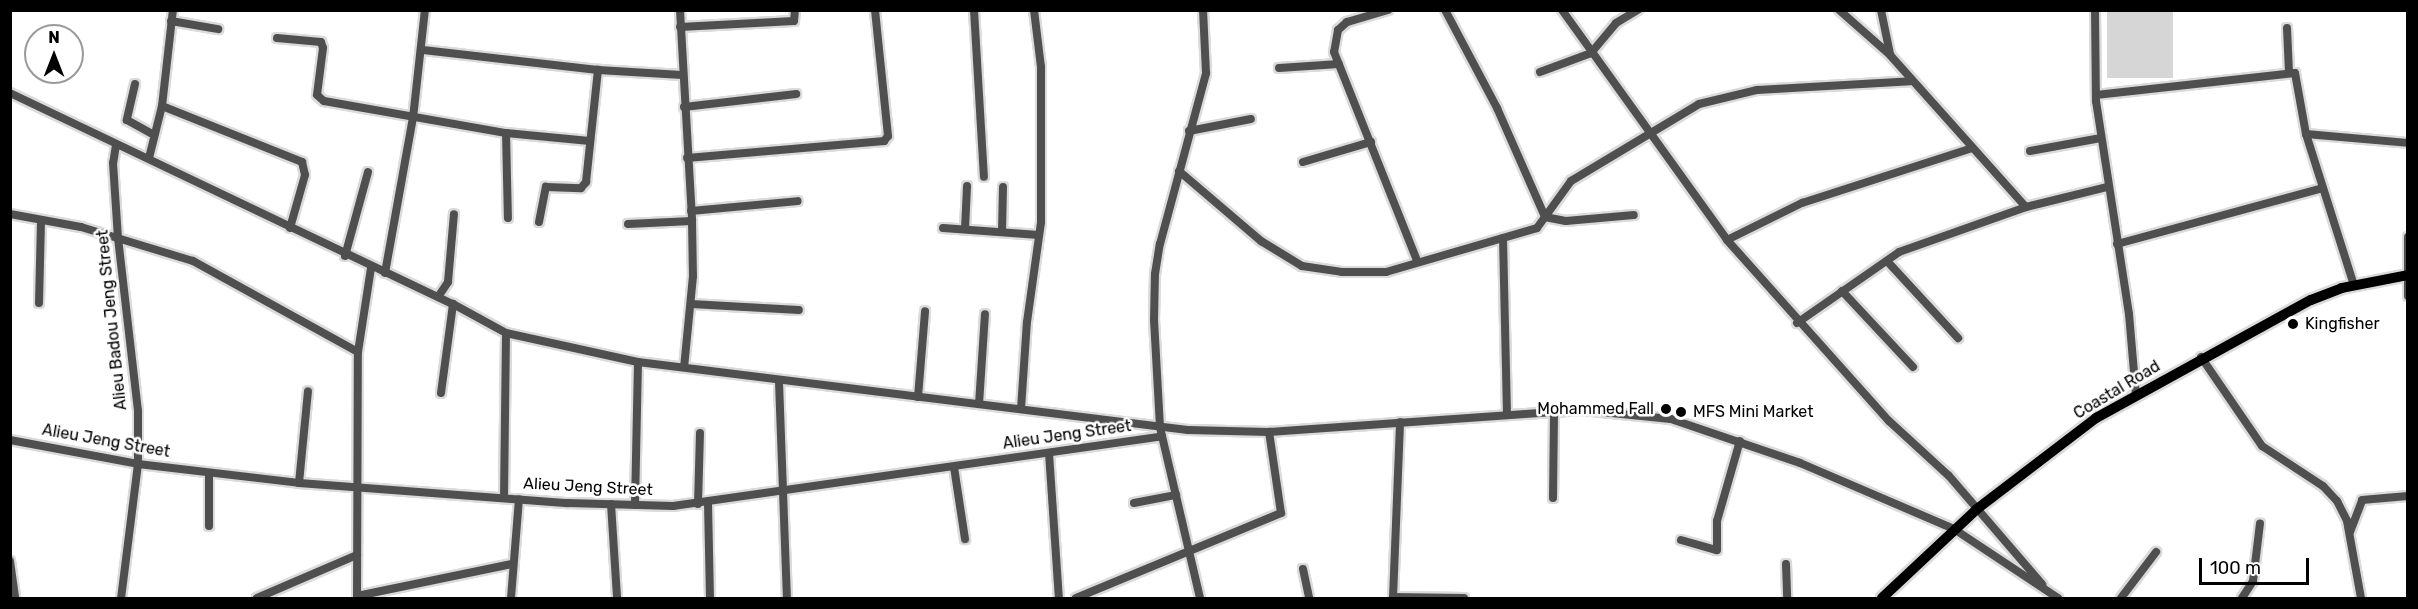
<!DOCTYPE html>
<style>
body{margin:0}
#map{position:relative;width:2418px;height:609px;overflow:hidden;background:#fff;font-family:Rubik,sans-serif}
div>[style]{position:absolute}
.green>*{inset:0;background:#d6d6d6;transform-origin:0 0}
.roads{filter:drop-shadow(2px 0 #dbdbdb) drop-shadow(-2px 0 #dbdbdb) drop-shadow(0 2px #dbdbdb) drop-shadow(0 -2px #dbdbdb)}
.minor>*{height:8px;margin:-4px;padding:0 4px;transform-origin:4px;border-radius:4px;background:#4f4f4f}
.major>*{height:10px;margin:-5px;padding:0 5px;transform-origin:5px;border-radius:5px;background:#000}
.dots>*{width:16px;height:16px;translate:-50% -50%;box-sizing:border-box;border:3px solid #fff;border-radius:50%}
span{translate:-50% -50%;white-space:nowrap;text-align:center;line-height:1.15;-webkit-text-stroke:5px #fff;paint-order:stroke}
.street-label{font-size:16px;color:#000}
.poi-label{font-size:16px;color:#000}
.left{translate:0 -50%;text-align:left}
.right{translate:-100% -50%;text-align:right}
.frame{position:absolute;inset:0;border:12px solid #000;pointer-events:none}
.north{position:absolute;left:24px;top:24px;width:60px;height:60px;box-sizing:border-box;background:#fff;border:2px solid #999;border-radius:50%;rotate:0deg;font-size:16px;font-weight:700;line-height:24px;text-align:center;color:#000}
.north::after{content:'';display:block;margin:auto;width:21px;height:27px;background:#000;clip-path:polygon(50% 0,100% 100%,50% 72%,0 100%)}
.scale{position:absolute;left:2199px;top:558px;width:110px;height:27px;box-sizing:border-box;border:3px solid #000;border-top:0;padding-left:8px;font-size:18px;line-height:21px;white-space:nowrap;color:#000;-webkit-text-stroke:4px #fff;paint-order:stroke}
</style>
<div id="map">
<div class="green">
<div style="left:2107px;top:11px;width:66px;height:67px"></div>
</div>
<div class="roads">
<div class="minor">
<div style="left:680px;top:10px;width:211px;rotate:86.7deg"></div>
<div style="left:692px;top:221px;width:55px;rotate:89deg"></div>
<div style="left:693px;top:276px;width:91px;rotate:95.6deg"></div>
<div style="left:974px;top:10px;width:167px;rotate:86.6deg"></div>
<div style="left:1388px;top:10px;width:43px;rotate:163.7deg"></div>
<div style="left:1347px;top:22px;width:12px;rotate:138deg"></div>
<div style="left:1338px;top:30px;width:22px;rotate:100deg"></div>
<div style="left:1334px;top:52px;width:225px;rotate:68.3deg"></div>
<div style="left:1445px;top:10px;width:111px;rotate:62deg"></div>
<div style="left:1497px;top:108px;width:119px;rotate:66.2deg"></div>
<div style="left:1545px;top:217px;width:21px;rotate:11deg"></div>
<div style="left:1566px;top:221px;width:68px;rotate:-5deg"></div>
<div style="left:1562px;top:10px;width:283px;rotate:54.3deg"></div>
<div style="left:1727px;top:240px;width:243px;rotate:48.2deg"></div>
<div style="left:1889px;top:421px;width:81px;rotate:42.5deg"></div>
<div style="left:1949px;top:476px;width:143px;rotate:49.3deg"></div>
<div style="left:1839px;top:10px;width:68px;rotate:41.4deg"></div>
<div style="left:1890px;top:55px;width:204px;rotate:48.2deg"></div>
<div style="left:1881px;top:10px;width:45px;rotate:78.4deg"></div>
<div style="left:2095px;top:10px;width:91px;rotate:89.4deg"></div>
<div style="left:2096px;top:101px;width:216px;rotate:81.2deg"></div>
<div style="left:2129px;top:314px;width:81px;rotate:85.1deg"></div>
<div style="left:171px;top:21px;width:48px;rotate:9.7deg"></div>
<div style="left:680px;top:27px;width:114px;rotate:-3deg"></div>
<div style="left:794px;top:21px;width:11px;rotate:-85deg"></div>
<div style="left:2287px;top:28px;width:44px;rotate:87.4deg"></div>
<div style="left:277px;top:38px;width:44px;rotate:5.2deg"></div>
<div style="left:321px;top:42px;width:6px;rotate:72deg"></div>
<div style="left:323px;top:48px;width:47px;rotate:97.3deg"></div>
<div style="left:317px;top:95px;width:9px;rotate:41deg"></div>
<div style="left:324px;top:101px;width:185px;rotate:10deg"></div>
<div style="left:506px;top:133px;width:84px;rotate:5.4deg"></div>
<div style="left:423px;top:50px;width:176px;rotate:6.5deg"></div>
<div style="left:598px;top:70px;width:84px;rotate:3.4deg"></div>
<div style="left:1279px;top:68px;width:60px;rotate:-3.8deg"></div>
<div style="left:1540px;top:72px;width:54px;rotate:-20.4deg"></div>
<div style="left:1591px;top:53px;width:39px;rotate:-50deg"></div>
<div style="left:1616px;top:23px;width:26px;rotate:-31deg"></div>
<div style="left:135px;top:84px;width:37px;rotate:103deg"></div>
<div style="left:127px;top:120px;width:31px;rotate:29deg"></div>
<div style="left:10px;top:93px;width:491px;rotate:25.5deg"></div>
<div style="left:453px;top:304px;width:60px;rotate:28.7deg"></div>
<div style="left:506px;top:333px;width:135px;rotate:12.4deg"></div>
<div style="left:638px;top:362px;width:554px;rotate:7.05deg"></div>
<div style="left:1188px;top:430px;width:81px;rotate:1.4deg"></div>
<div style="left:1269px;top:432px;width:314px;rotate:-4deg"></div>
<div style="left:1582px;top:410px;width:89px;rotate:5.8deg"></div>
<div style="left:1671px;top:419px;width:136px;rotate:18.8deg"></div>
<div style="left:1800px;top:463px;width:168px;rotate:23.2deg"></div>
<div style="left:1954px;top:529px;width:125px;rotate:33.6deg"></div>
<div style="left:2096px;top:95px;width:200px;rotate:-6.3deg"></div>
<div style="left:2295px;top:73px;width:62px;rotate:79.8deg"></div>
<div style="left:2306px;top:134px;width:158px;rotate:72.4deg"></div>
<div style="left:162px;top:106px;width:151px;rotate:21.8deg"></div>
<div style="left:302px;top:162px;width:13px;rotate:77deg"></div>
<div style="left:305px;top:175px;width:55px;rotate:105.8deg"></div>
<div style="left:684px;top:107px;width:113px;rotate:-6.6deg"></div>
<div style="left:1189px;top:131px;width:63px;rotate:-11deg"></div>
<div style="left:506px;top:133px;width:85px;rotate:88.7deg"></div>
<div style="left:2306px;top:134px;width:102px;rotate:5deg"></div>
<div style="left:116px;top:145px;width:18px;rotate:99deg"></div>
<div style="left:113px;top:163px;width:75px;rotate:86.2deg"></div>
<div style="left:118px;top:238px;width:174px;rotate:83.4deg"></div>
<div style="left:138px;top:411px;width:53px;rotate:90deg"></div>
<div style="left:138px;top:464px;width:135px;rotate:97.2deg"></div>
<div style="left:2030px;top:151px;width:72px;rotate:-10.4deg"></div>
<div style="left:149px;top:158px;width:54px;rotate:-76deg"></div>
<div style="left:162px;top:106px;width:97px;rotate:-83.5deg"></div>
<div style="left:687px;top:158px;width:198px;rotate:-4.9deg"></div>
<div style="left:884px;top:141px;width:6px;rotate:-51deg"></div>
<div style="left:888px;top:136px;width:127px;rotate:-95.9deg"></div>
<div style="left:1303px;top:162px;width:71px;rotate:-16.4deg"></div>
<div style="left:1179px;top:171px;width:108px;rotate:40.5deg"></div>
<div style="left:1261px;top:241px;width:48px;rotate:31.4deg"></div>
<div style="left:1302px;top:266px;width:40px;rotate:8.5deg"></div>
<div style="left:1342px;top:272px;width:44px"></div>
<div style="left:1386px;top:272px;width:157px;rotate:-16.2deg"></div>
<div style="left:1537px;top:228px;width:58px;rotate:-54.1deg"></div>
<div style="left:1571px;top:181px;width:149px;rotate:-31deg"></div>
<div style="left:1699px;top:104px;width:60px;rotate:-13.6deg"></div>
<div style="left:1757px;top:90px;width:154px;rotate:-3.3deg"></div>
<div style="left:691px;top:211px;width:107px;rotate:-5.3deg"></div>
<div style="left:10px;top:214px;width:72px;rotate:10.4deg"></div>
<div style="left:81px;top:227px;width:117px;rotate:16.9deg"></div>
<div style="left:193px;top:261px;width:188px;rotate:28.9deg"></div>
<div style="left:539px;top:222px;width:36px;rotate:-79deg"></div>
<div style="left:546px;top:187px;width:35px;rotate:2deg"></div>
<div style="left:581px;top:188px;width:8px;rotate:-50deg"></div>
<div style="left:586px;top:182px;width:113px;rotate:-83.9deg"></div>
<div style="left:628px;top:224px;width:64px;rotate:-2.7deg"></div>
<div style="left:943px;top:228px;width:96px;rotate:4.2deg"></div>
<div style="left:965px;top:229px;width:43px;rotate:-87.3deg"></div>
<div style="left:1002px;top:231px;width:44px;rotate:-88.7deg"></div>
<div style="left:2408px;top:237px;width:59px;rotate:90deg"></div>
<div style="left:1503px;top:238px;width:176px;rotate:88.7deg"></div>
<div style="left:1727px;top:240px;width:84px;rotate:-26.3deg"></div>
<div style="left:1802px;top:203px;width:179px;rotate:-17.9deg"></div>
<div style="left:2117px;top:244px;width:213px;rotate:-15.2deg"></div>
<div style="left:345px;top:256px;width:87px;rotate:-74.7deg"></div>
<div style="left:1887px;top:261px;width:105px;rotate:47.3deg"></div>
<div style="left:385px;top:273px;width:158px;rotate:-79.8deg"></div>
<div style="left:413px;top:118px;width:109px;rotate:-83.7deg"></div>
<div style="left:1842px;top:291px;width:104px;rotate:46.9deg"></div>
<div style="left:438px;top:297px;width:18px;rotate:-56deg"></div>
<div style="left:448px;top:282px;width:68px;rotate:-85deg"></div>
<div style="left:39px;top:303px;width:83px;rotate:-88.6deg"></div>
<div style="left:691px;top:304px;width:108px;rotate:3.2deg"></div>
<div style="left:1797px;top:323px;width:124px;rotate:-34.8deg"></div>
<div style="left:1899px;top:252px;width:135px;rotate:-19.5deg"></div>
<div style="left:2026px;top:207px;width:83px;rotate:-13.9deg"></div>
<div style="left:2201px;top:357px;width:108px;rotate:55.6deg"></div>
<div style="left:2262px;top:446px;width:73px;rotate:33.3deg"></div>
<div style="left:2323px;top:486px;width:21px;rotate:47deg"></div>
<div style="left:2337px;top:501px;width:22px;rotate:63deg"></div>
<div style="left:2347px;top:521px;width:78px;rotate:79.7deg"></div>
<div style="left:779px;top:382px;width:216px;rotate:87.9deg"></div>
<div style="left:441px;top:393px;width:90px;rotate:-82.3deg"></div>
<div style="left:918px;top:397px;width:86px;rotate:-85.3deg"></div>
<div style="left:979px;top:404px;width:90px;rotate:-86.2deg"></div>
<div style="left:1021px;top:409px;width:87px;rotate:-86.1deg"></div>
<div style="left:1027px;top:322px;width:101px;rotate:-82deg"></div>
<div style="left:1041px;top:222px;width:155px;rotate:-90deg"></div>
<div style="left:1041px;top:67px;width:57px;rotate:-97deg"></div>
<div style="left:10px;top:440px;width:130px;rotate:10.6deg"></div>
<div style="left:138px;top:464px;width:162px;rotate:6.7deg"></div>
<div style="left:299px;top:483px;width:270px;rotate:4.3deg"></div>
<div style="left:568px;top:503px;width:105px;rotate:1.6deg"></div>
<div style="left:673px;top:506px;width:494px;rotate:-8.1deg"></div>
<div style="left:1049px;top:453px;width:145px;rotate:86.1deg"></div>
<div style="left:954px;top:467px;width:73px;rotate:81.3deg"></div>
<div style="left:209px;top:473px;width:53px;rotate:90deg"></div>
<div style="left:299px;top:483px;width:92px;rotate:-84.4deg"></div>
<div style="left:504px;top:498px;width:165px;rotate:-89.3deg"></div>
<div style="left:1553px;top:498px;width:87px;rotate:-89.3deg"></div>
<div style="left:708px;top:503px;width:95px;rotate:88.8deg"></div>
<div style="left:1134px;top:503px;width:43px;rotate:-10.8deg"></div>
<div style="left:611px;top:504px;width:94px;rotate:86.3deg"></div>
<div style="left:698px;top:504px;width:71px;rotate:-88.4deg"></div>
<div style="left:635px;top:505px;width:143px;rotate:-88.8deg"></div>
<div style="left:2350px;top:532px;width:34px;rotate:-69deg"></div>
<div style="left:2362px;top:500px;width:46px;rotate:-5deg"></div>
<div style="left:1681px;top:540px;width:37px;rotate:16deg"></div>
<div style="left:1717px;top:550px;width:29px;rotate:-90deg"></div>
<div style="left:1717px;top:521px;width:83px;rotate:-74deg"></div>
<div style="left:10px;top:561px;width:37px;rotate:82deg"></div>
<div style="left:1786px;top:564px;width:34px;rotate:88deg"></div>
<div style="left:1303px;top:569px;width:30px;rotate:78deg"></div>
<div style="left:357px;top:596px;width:158px;rotate:-11.7deg"></div>
<div style="left:1393px;top:597px;width:71px;rotate:0.8deg"></div>
<div style="left:257px;top:598px;width:109px;rotate:-23.3deg"></div>
<div style="left:357px;top:598px;width:246px;rotate:-89.8deg"></div>
<div style="left:358px;top:352px;width:85px;rotate:-81.2deg"></div>
<div style="left:511px;top:598px;width:99px;rotate:-85.4deg"></div>
<div style="left:1076px;top:598px;width:222px;rotate:-22.5deg"></div>
<div style="left:1281px;top:513px;width:82px;rotate:-98.4deg"></div>
<div style="left:1200px;top:598px;width:176px;rotate:-103.2deg"></div>
<div style="left:1160px;top:427px;width:107px;rotate:-93.2deg"></div>
<div style="left:1154px;top:320px;width:46px;rotate:-88.8deg"></div>
<div style="left:1155px;top:274px;width:30px;rotate:-81deg"></div>
<div style="left:1160px;top:244px;width:177px;rotate:-74.9deg"></div>
<div style="left:1206px;top:73px;width:63px;rotate:-92.7deg"></div>
<div style="left:1393px;top:598px;width:176px;rotate:-87.7deg"></div>
<div style="left:2121px;top:598px;width:58px;rotate:-52.7deg"></div>
<div style="left:2242px;top:598px;width:20px;rotate:-57deg"></div>
<div style="left:2253px;top:581px;width:58px;rotate:-83.1deg"></div>
</div>
<div class="major">
<div style="left:1882px;top:598px;width:130px;rotate:-43.1deg"></div>
<div style="left:1977px;top:509px;width:150px;rotate:-37.4deg"></div>
<div style="left:2096px;top:418px;width:245px;rotate:-28.8deg"></div>
<div style="left:2311px;top:300px;width:33px;rotate:-21deg"></div>
<div style="left:2342px;top:288px;width:67px;rotate:-11.1deg"></div>
</div>
</div>
<div class="dots">
<div style="left:2293px;top:324px;background:#000"></div>
<div style="left:1666px;top:409px;background:#000"></div>
<div style="left:1681px;top:412px;background:#000"></div>
</div>
<div class="street-label">
<span style="left:112px;top:320px;rotate:-96deg">Alieu Badou Jeng Street</span>
<span style="left:2117px;top:390px;rotate:-31deg">Coastal Road</span>
<span style="left:1067px;top:435px;rotate:-8deg">Alieu Jeng Street</span>
<span style="left:106px;top:441px;rotate:10deg">Alieu Jeng Street</span>
<span style="left:588px;top:487px;rotate:3deg">Alieu Jeng Street</span>
</div>
<div class="poi-label">
<span class="left" style="left:2305px;top:324px">Kingfisher</span>
<span class="right" style="left:1654px;top:409px">Mohammed Fall</span>
<span class="left" style="left:1693px;top:412px">MFS Mini Market</span>
</div>
<div class="frame"></div>
<div class="north">N</div>
<div class="scale">100 m</div>
</div>
